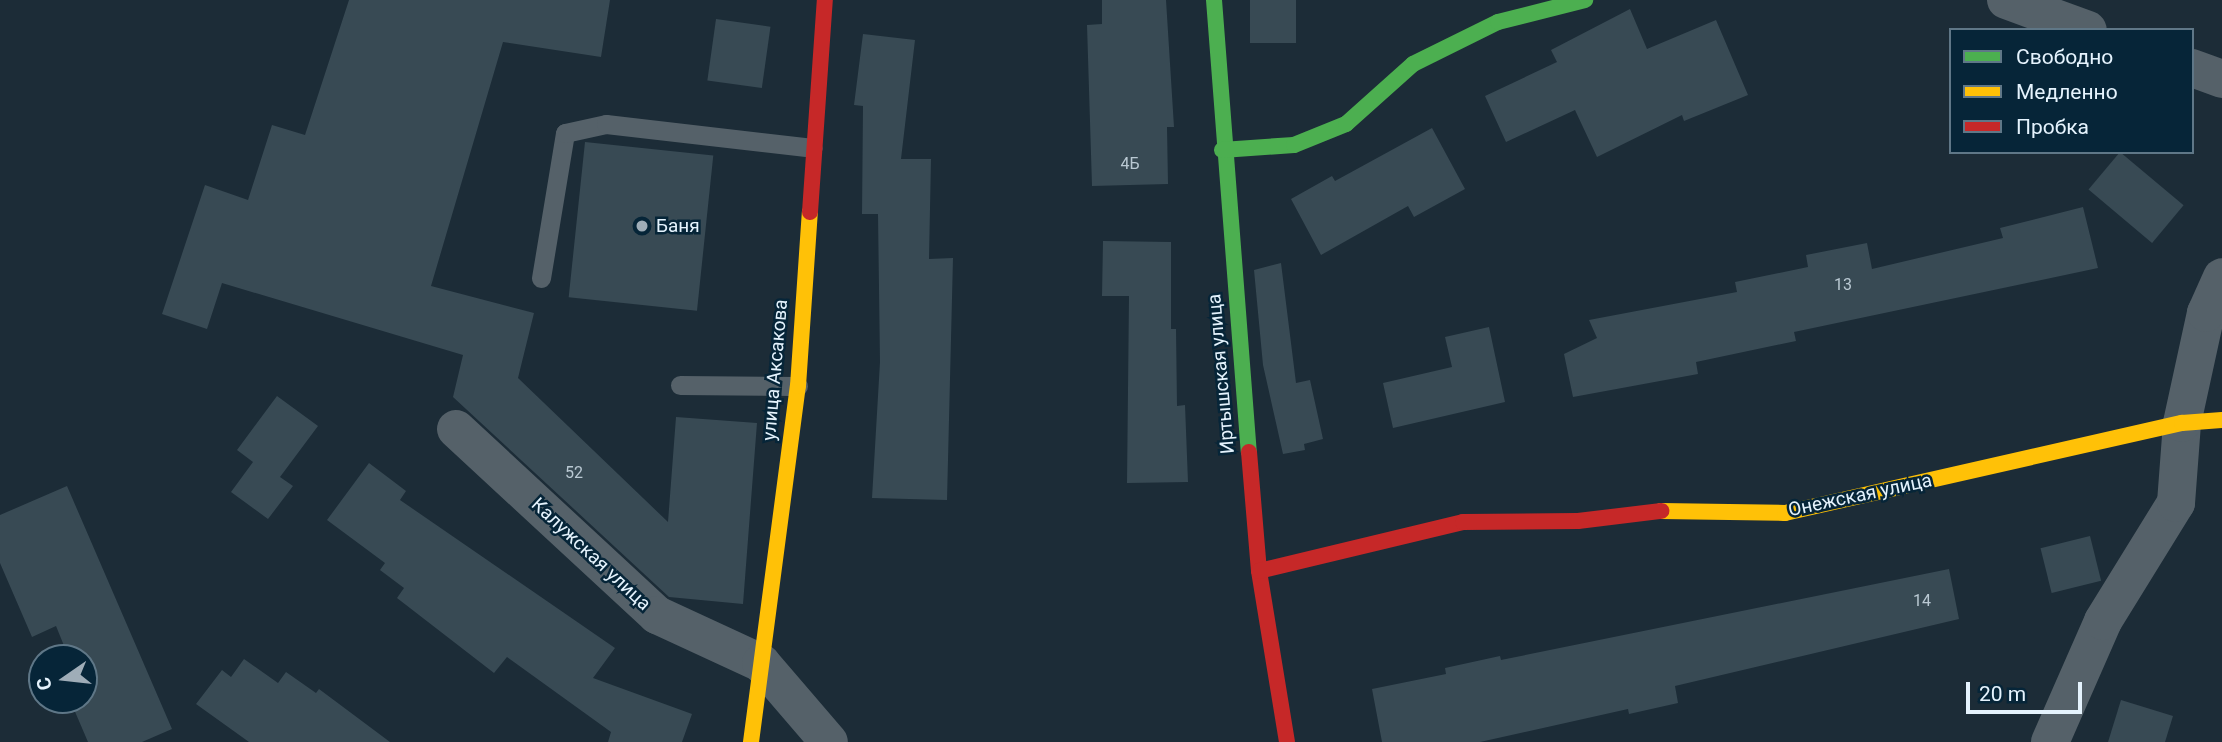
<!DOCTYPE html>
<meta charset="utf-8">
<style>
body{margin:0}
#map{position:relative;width:2222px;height:742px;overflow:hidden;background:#1c2c37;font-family:Roboto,sans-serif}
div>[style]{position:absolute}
.building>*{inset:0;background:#384a54;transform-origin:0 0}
.lane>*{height:19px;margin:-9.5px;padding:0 9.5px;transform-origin:9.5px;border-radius:9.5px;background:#556169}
.street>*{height:38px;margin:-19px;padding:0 19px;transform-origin:19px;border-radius:19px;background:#556169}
.fast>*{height:16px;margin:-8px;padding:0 8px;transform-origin:8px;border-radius:8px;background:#4caf50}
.slow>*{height:16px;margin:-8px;padding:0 8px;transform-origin:8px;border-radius:8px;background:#ffc107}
.jam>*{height:16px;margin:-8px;padding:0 8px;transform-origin:8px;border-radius:8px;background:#c62828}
.dots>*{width:19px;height:19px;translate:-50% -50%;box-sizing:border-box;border:4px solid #062538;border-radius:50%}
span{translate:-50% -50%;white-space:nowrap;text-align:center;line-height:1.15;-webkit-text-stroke:5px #062538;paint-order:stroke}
.number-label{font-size:16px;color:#bac9d3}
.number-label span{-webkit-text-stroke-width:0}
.poi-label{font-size:19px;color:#e5f3fd}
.left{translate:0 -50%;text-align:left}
.street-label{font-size:19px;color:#e5f3fd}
.legend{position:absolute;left:1949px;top:28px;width:245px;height:126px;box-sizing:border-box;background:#062538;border:2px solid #5f7787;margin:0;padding:9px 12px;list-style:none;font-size:21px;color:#e5f3fd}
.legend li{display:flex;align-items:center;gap:14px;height:35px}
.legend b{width:35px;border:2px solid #5f7787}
.north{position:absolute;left:28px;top:644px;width:70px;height:70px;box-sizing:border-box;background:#062538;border:2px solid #5f7787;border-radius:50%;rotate:256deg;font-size:19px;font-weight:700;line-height:28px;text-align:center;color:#e5f3fd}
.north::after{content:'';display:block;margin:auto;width:24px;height:32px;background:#9fadb8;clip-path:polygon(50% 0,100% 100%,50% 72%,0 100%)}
.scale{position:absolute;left:1966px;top:682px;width:116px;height:32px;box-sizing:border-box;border:4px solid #e5f3fd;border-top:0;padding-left:9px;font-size:21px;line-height:24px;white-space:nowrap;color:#e5f3fd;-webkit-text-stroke:5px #062538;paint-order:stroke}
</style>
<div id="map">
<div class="building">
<div style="clip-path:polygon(349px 0,610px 0,601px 57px,503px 42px,431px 286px,534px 313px,518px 378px,668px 522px,676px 417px,757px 423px,743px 604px,669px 597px,453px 397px,463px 355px,222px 283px,207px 329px,162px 314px,205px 185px,248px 200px,272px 125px,305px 135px)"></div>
<div style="clip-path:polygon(1102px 0,1166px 0,1174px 127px,1167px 127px,1168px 184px,1092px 186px,1087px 25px,1102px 24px)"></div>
<div style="left:1250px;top:0;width:46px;height:43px"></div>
<div style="clip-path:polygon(1630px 9px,1647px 49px,1716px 20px,1748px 95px,1684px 121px,1682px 115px,1597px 157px,1575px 110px,1506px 142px,1485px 96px,1557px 62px,1551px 50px)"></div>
<div style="left:716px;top:19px;width:55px;height:62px;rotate:8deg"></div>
<div style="clip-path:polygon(863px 34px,915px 40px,901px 159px,931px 159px,929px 259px,953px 258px,947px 500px,872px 498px,880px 362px,878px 214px,862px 214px,863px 106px,854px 105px)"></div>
<div style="clip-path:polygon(1432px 128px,1465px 189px,1414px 217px,1408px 206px,1321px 255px,1291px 199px,1332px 176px,1335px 181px)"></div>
<div style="left:585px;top:142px;width:129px;height:156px;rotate:6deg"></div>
<div style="left:2120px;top:152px;width:83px;height:49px;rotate:40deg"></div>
<div style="clip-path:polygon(2083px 207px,2098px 268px,1794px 332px,1796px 341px,1696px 362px,1698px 374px,1573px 397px,1564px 354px,1597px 338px,1589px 320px,1737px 292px,1735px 282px,1808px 267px,1806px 255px,1867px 243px,1872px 269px,2003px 238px,2000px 228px)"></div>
<div style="clip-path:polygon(1103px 241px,1171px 242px,1171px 329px,1176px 329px,1177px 406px,1185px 405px,1188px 482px,1127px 483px,1129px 296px,1102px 296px)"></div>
<div style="clip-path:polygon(1281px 263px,1296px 383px,1310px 380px,1323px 439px,1304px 444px,1305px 450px,1283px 454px,1263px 365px,1254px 270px)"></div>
<div style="clip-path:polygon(1489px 327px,1505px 402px,1393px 428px,1383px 383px,1452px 367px,1445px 337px)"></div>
<div style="clip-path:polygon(277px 396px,318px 426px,280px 477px,293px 486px,268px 519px,231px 492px,253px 462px,237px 450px)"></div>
<div style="clip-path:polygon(369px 463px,406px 491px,400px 500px,615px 648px,593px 678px,692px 714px,682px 742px,608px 742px,611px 732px,507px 657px,494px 673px,397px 598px,404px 588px,380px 570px,385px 563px,327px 520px)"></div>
<div style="clip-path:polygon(67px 486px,172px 729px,142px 742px,88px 742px,70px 700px,87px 700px,84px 658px,69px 658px,56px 626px,32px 637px,0 563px,0 515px)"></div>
<div style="left:2090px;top:536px;width:46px;height:51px;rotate:76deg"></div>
<div style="clip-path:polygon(1949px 569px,1959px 619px,1675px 686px,1678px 703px,1629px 714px,1628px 709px,1480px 742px,1382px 742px,1372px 689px,1446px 674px,1445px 668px,1500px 656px,1501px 660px)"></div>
<div style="clip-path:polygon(244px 659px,278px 683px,286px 672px,316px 693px,319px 689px,390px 742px,249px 742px,196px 704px,222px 670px,231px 677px)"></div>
<div style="clip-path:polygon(2121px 700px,2173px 716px,2165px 742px,2108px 742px)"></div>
</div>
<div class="lane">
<div style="left:541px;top:278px;width:147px;rotate:-80.6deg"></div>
<div style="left:565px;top:133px;width:42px;rotate:-12.4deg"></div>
<div style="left:606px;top:124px;width:208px;rotate:6.6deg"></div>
<div style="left:680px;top:385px;width:118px;rotate:0.5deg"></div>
</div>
<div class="street">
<div style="left:2006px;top:0;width:87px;rotate:20.1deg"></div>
<div style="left:2192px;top:68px;width:32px;rotate:20deg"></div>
<div style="left:456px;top:429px;width:274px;rotate:42.8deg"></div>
<div style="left:657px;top:615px;width:115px;rotate:24.8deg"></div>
<div style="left:761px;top:663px;width:104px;rotate:49.3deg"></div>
<div style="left:2050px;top:742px;width:132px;rotate:-66.3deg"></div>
<div style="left:2103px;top:621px;width:139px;rotate:-58.3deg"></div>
<div style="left:2176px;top:503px;width:80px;rotate:-85.7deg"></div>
<div style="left:2182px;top:423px;width:113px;rotate:-77.7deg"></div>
<div style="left:2206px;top:313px;width:39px;rotate:-66deg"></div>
</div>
<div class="fast">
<div style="left:1214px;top:0;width:453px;rotate:85.6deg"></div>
<div style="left:1222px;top:150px;width:72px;rotate:-4deg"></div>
<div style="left:1294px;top:145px;width:56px;rotate:-22deg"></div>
<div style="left:1346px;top:124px;width:90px;rotate:-41.8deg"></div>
<div style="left:1413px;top:64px;width:95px;rotate:-26.3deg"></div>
<div style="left:1498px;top:22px;width:90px;rotate:-14.2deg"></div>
</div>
<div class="slow">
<div style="left:1661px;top:511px;width:124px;rotate:0.9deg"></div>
<div style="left:1785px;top:513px;width:407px;rotate:-12.8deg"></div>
<div style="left:2182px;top:423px;width:40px;rotate:-4.3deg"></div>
<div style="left:751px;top:742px;width:359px;rotate:-82.5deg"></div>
<div style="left:798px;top:386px;width:174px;rotate:-86.1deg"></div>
</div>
<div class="jam">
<div style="left:810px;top:212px;width:213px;rotate:-86deg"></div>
<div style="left:1249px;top:452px;width:119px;rotate:85.2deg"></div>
<div style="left:1259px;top:571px;width:173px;rotate:80.7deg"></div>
<div style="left:1259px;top:571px;width:210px;rotate:-13.5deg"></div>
<div style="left:1463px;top:522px;width:115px;rotate:-0.5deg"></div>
<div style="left:1578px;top:521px;width:84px;rotate:-6.9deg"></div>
</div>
<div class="dots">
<div style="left:642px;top:226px;background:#9fadb8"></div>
</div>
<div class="number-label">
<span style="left:1130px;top:164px">4Б</span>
<span style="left:1843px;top:285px">13</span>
<span style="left:574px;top:473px">52</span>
<span style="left:1922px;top:601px">14</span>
</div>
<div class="poi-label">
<span class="left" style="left:656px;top:226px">Баня</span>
</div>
<div class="street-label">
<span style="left:775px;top:370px;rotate:-85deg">улица Аксакова</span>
<span style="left:1221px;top:374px;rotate:-95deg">Иртышская улица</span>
<span style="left:1860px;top:495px;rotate:-12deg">Онежская улица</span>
<span style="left:591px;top:554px;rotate:43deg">Калужская улица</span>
</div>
<ul class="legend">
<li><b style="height:9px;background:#4caf50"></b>Свободно</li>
<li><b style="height:9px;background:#ffc107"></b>Медленно</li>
<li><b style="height:9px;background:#c62828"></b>Пробка</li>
</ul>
<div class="north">С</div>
<div class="scale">20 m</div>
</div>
